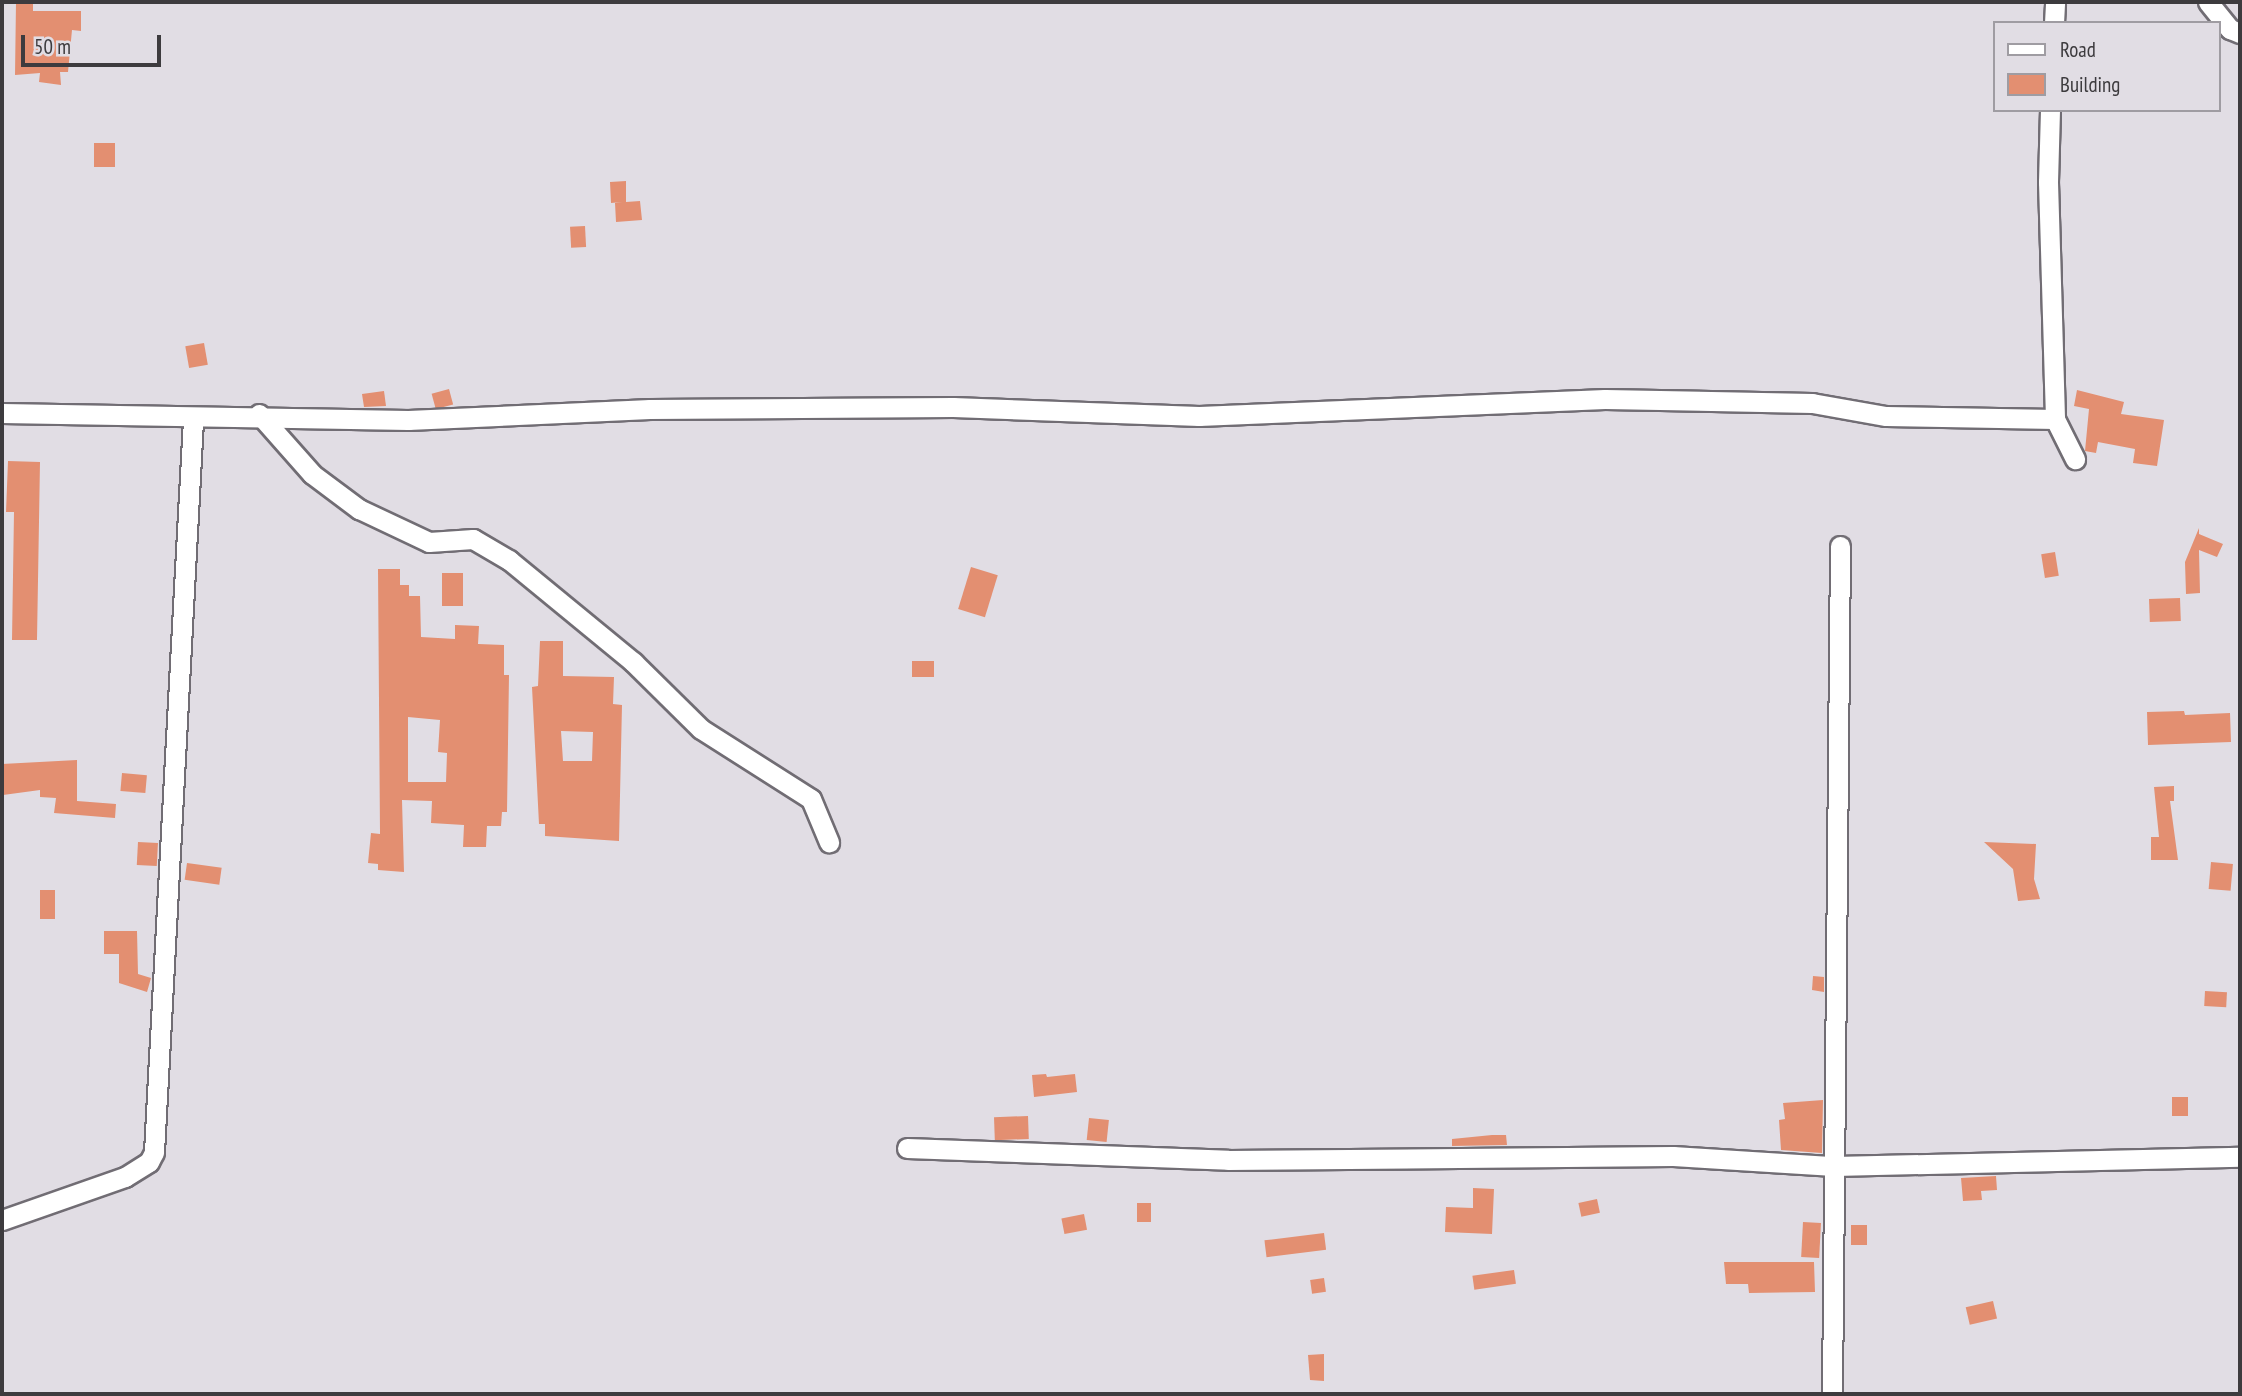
<!DOCTYPE html>
<style>
body{margin:0}
#map{position:relative;width:2242px;height:1396px;overflow:hidden;background:#e1dde4;font-family:"PT Sans Narrow",sans-serif}
div>[style]{position:absolute}
.building>*{inset:0;background:#e38f71;transform-origin:0 0}
.roads{filter:drop-shadow(2px 0 #716d74) drop-shadow(-2px 0 #716d74) drop-shadow(0 2px #716d74) drop-shadow(0 -2px #716d74)}
.minor>*{height:19px;margin:-9.5px;padding:0 9.5px;transform-origin:9.5px;border-radius:9.5px;background:#fff}
span{translate:-50% -50%;white-space:nowrap;text-align:center;line-height:1.15;-webkit-text-stroke:5px #e1dde4;paint-order:stroke}
.frame{position:absolute;inset:0;border:4px solid #3d3b3e;pointer-events:none}
.legend{position:absolute;left:1993px;top:21px;width:228px;height:91px;box-sizing:border-box;background:#e1dde4;border:2px solid #9f9ca2;margin:0;padding:9px 12px;list-style:none;font-size:21px;color:#3d3b3e}
.legend li{display:flex;align-items:center;gap:14px;height:35px}
.legend b{width:35px;border:2px solid #9f9ca2}
.scale{position:absolute;left:21px;top:35px;width:140px;height:32px;box-sizing:border-box;border:4px solid #3d3b3e;border-top:0;padding-left:9px;font-size:21px;line-height:24px;white-space:nowrap;color:#3d3b3e;-webkit-text-stroke:5px #e1dde4;paint-order:stroke}
</style>
<div id="map">
<div class="building">
<div style="clip-path:polygon(16px 2px,33px 2px,33px 11px,81px 11px,81px 31px,72px 30px,68px 72px,60px 72px,61px 85px,39px 82px,40px 73px,15px 75px)"></div>
<div style="left:94px;top:143px;width:21px;height:24px"></div>
<div style="clip-path:polygon(626px 181px,626px 202px,640px 201px,642px 220px,616px 222px,615px 203px,622px 202px,611px 203px,610px 182px)"></div>
<div style="left:585px;top:226px;width:21px;height:15px;rotate:87deg"></div>
<div style="left:204px;top:343px;width:22px;height:19px;rotate:80deg"></div>
<div style="left:449px;top:389px;width:16px;height:18px;rotate:75deg"></div>
<div style="clip-path:polygon(2077px 390px,2124px 402px,2121px 414px,2164px 420px,2157px 466px,2133px 463px,2135px 449px,2098px 442px,2096px 453px,2085px 451px,2089px 409px,2074px 406px)"></div>
<div style="clip-path:polygon(384px 391px,386px 406px,364px 407px,362px 394px)"></div>
<div style="clip-path:polygon(8px 461px,40px 462px,37px 640px,12px 640px,14px 512px,6px 512px)"></div>
<div style="clip-path:polygon(2199px 528px,2199px 534px,2223px 544px,2217px 557px,2199px 550px,2200px 593px,2186px 594px,2185px 562px)"></div>
<div style="left:2055px;top:552px;width:24px;height:14px;rotate:81deg"></div>
<div style="left:971px;top:567px;width:28px;height:44px;rotate:17deg"></div>
<div style="clip-path:polygon(evenodd,378px 569px,400px 569px,400px 585px,409px 585px,409px 596px,420px 596px,421px 637px,455px 639px,455px 625px,479px 626px,478px 644px,504px 645px,504px 675px,509px 675px,507px 812px,502px 812px,501px 826px,487px 826px,486px 847px,463px 847px,464px 825px,431px 823px,432px 801px,402px 800px,404px 872px,378px 870px,378px 864px,368px 863px,371px 833px,380px 834px,378px 569px,408px 717px,440px 720px,438px 752px,447px 753px,446px 782px,408px 782px,408px 717px)"></div>
<div style="left:442px;top:573px;width:21px;height:33px"></div>
<div style="left:2180px;top:598px;width:23px;height:31px;rotate:88deg"></div>
<div style="clip-path:polygon(evenodd,540px 641px,563px 641px,563px 676px,614px 677px,613px 704px,622px 705px,619px 841px,545px 836px,545px 824px,539px 824px,532px 687px,538px 686px,540px 641px,561px 731px,593px 732px,592px 761px,563px 761px,561px 731px)"></div>
<div style="left:934px;top:661px;width:16px;height:22px;rotate:90deg"></div>
<div style="clip-path:polygon(2184px 711px,2185px 715px,2230px 713px,2231px 742px,2148px 745px,2147px 712px)"></div>
<div style="clip-path:polygon(77px 760px,77px 801px,116px 804px,115px 818px,54px 813px,56px 798px,40px 797px,40px 790px,3px 795px,2px 764px)"></div>
<div style="left:122px;top:773px;width:25px;height:18px;rotate:5deg"></div>
<div style="clip-path:polygon(2174px 786px,2174px 801px,2170px 801px,2178px 860px,2151px 860px,2151px 837px,2159px 837px,2154px 787px)"></div>
<div style="left:138px;top:842px;width:20px;height:23px;rotate:3deg"></div>
<div style="clip-path:polygon(1984px 842px,2036px 844px,2034px 879px,2040px 899px,2018px 901px,2013px 869px)"></div>
<div style="left:2211px;top:862px;width:22px;height:27px;rotate:5deg"></div>
<div style="left:187px;top:863px;width:35px;height:17px;rotate:8deg"></div>
<div style="left:40px;top:890px;width:15px;height:29px"></div>
<div style="clip-path:polygon(104px 931px,137px 931px,138px 974px,151px 978px,147px 992px,119px 983px,119px 954px,104px 954px)"></div>
<div style="clip-path:polygon(1813px 976px,1824px 977px,1824px 992px,1812px 990px)"></div>
<div style="left:2205px;top:991px;width:22px;height:15px;rotate:3deg"></div>
<div style="clip-path:polygon(1046px 1074px,1047px 1077px,1075px 1074px,1077px 1092px,1034px 1097px,1032px 1075px)"></div>
<div style="left:2172px;top:1097px;width:16px;height:19px"></div>
<div style="clip-path:polygon(1823px 1100px,1822px 1153px,1781px 1150px,1779px 1120px,1785px 1119px,1783px 1103px)"></div>
<div style="left:1028px;top:1116px;width:23px;height:34px;rotate:88deg"></div>
<div style="left:1089px;top:1118px;width:20px;height:22px;rotate:6deg"></div>
<div style="clip-path:polygon(1492px 1135px,1506px 1135px,1507px 1145px,1452px 1146px,1452px 1139px)"></div>
<div style="clip-path:polygon(1996px 1176px,1997px 1190px,1981px 1191px,1982px 1200px,1963px 1201px,1961px 1178px)"></div>
<div style="clip-path:polygon(1473px 1188px,1494px 1189px,1492px 1234px,1445px 1232px,1446px 1207px,1473px 1208px)"></div>
<div style="left:1597px;top:1199px;width:14px;height:19px;rotate:78deg"></div>
<div style="left:1137px;top:1203px;width:14px;height:19px"></div>
<div style="left:1084px;top:1214px;width:16px;height:23px;rotate:79deg"></div>
<div style="left:1803px;top:1222px;width:18px;height:35px;rotate:3deg"></div>
<div style="left:1851px;top:1225px;width:16px;height:20px"></div>
<div style="left:1324px;top:1233px;width:17px;height:60px;rotate:83deg"></div>
<div style="clip-path:polygon(1724px 1262px,1814px 1262px,1815px 1292px,1749px 1293px,1748px 1284px,1726px 1284px)"></div>
<div style="left:1514px;top:1270px;width:14px;height:42px;rotate:82deg"></div>
<div style="left:1324px;top:1278px;width:14px;height:14px;rotate:82deg"></div>
<div style="left:1993px;top:1301px;width:18px;height:28px;rotate:77deg"></div>
<div style="clip-path:polygon(1324px 1354px,1324px 1381px,1310px 1380px,1308px 1355px)"></div>
</div>
<div class="roads">
<div class="minor">
<div style="left:2208px;top:2px;width:35px;rotate:51deg"></div>
<div style="left:2230px;top:29px;width:11px;rotate:22deg"></div>
<div style="left:2054px;top:23px;width:21px;rotate:-87deg"></div>
<div style="left:2050px;top:110px;width:72px;rotate:91.6deg"></div>
<div style="left:2048px;top:182px;width:237px;rotate:88.3deg"></div>
<div style="left:2055px;top:419px;width:45px;rotate:63.4deg"></div>
<div style="left:2px;top:413px;width:406px;rotate:1deg"></div>
<div style="left:408px;top:420px;width:242px;rotate:-2.6deg"></div>
<div style="left:650px;top:409px;width:303px;rotate:-0.4deg"></div>
<div style="left:953px;top:407px;width:246px;rotate:2.1deg"></div>
<div style="left:1199px;top:416px;width:406px;rotate:-2.4deg"></div>
<div style="left:1605px;top:399px;width:207px;rotate:1.1deg"></div>
<div style="left:1812px;top:403px;width:75px;rotate:10deg"></div>
<div style="left:1886px;top:416px;width:169px;rotate:1deg"></div>
<div style="left:259px;top:414px;width:80px;rotate:48.5deg"></div>
<div style="left:312px;top:474px;width:59px;rotate:36.7deg"></div>
<div style="left:359px;top:509px;width:77px;rotate:25.2deg"></div>
<div style="left:429px;top:542px;width:44px;rotate:-3.9deg"></div>
<div style="left:473px;top:539px;width:42px;rotate:30.3deg"></div>
<div style="left:509px;top:560px;width:161px;rotate:39.4deg"></div>
<div style="left:633px;top:662px;width:95px;rotate:44.6deg"></div>
<div style="left:701px;top:729px;width:130px;rotate:32.5deg"></div>
<div style="left:811px;top:799px;width:47px;rotate:67.3deg"></div>
<div style="left:907px;top:1148px;width:321px;rotate:2.1deg"></div>
<div style="left:1228px;top:1160px;width:445px;rotate:-0.5deg"></div>
<div style="left:1673px;top:1156px;width:161px;rotate:3.6deg"></div>
<div style="left:1834px;top:1166px;width:406px;rotate:-1.3deg"></div>
<div style="left:2px;top:1220px;width:130px;rotate:-19.3deg"></div>
<div style="left:125px;top:1177px;width:28px;rotate:-32deg"></div>
<div style="left:149px;top:1162px;width:11px;rotate:-63deg"></div>
<div style="left:154px;top:1152px;width:734px;rotate:-86.95deg"></div>
<div style="left:1832px;top:1394px;width:848px;rotate:-89.46deg"></div>
</div>
</div>
<div class="frame"></div>
<ul class="legend">
<li><b style="height:9px;background:#fff"></b>Road</li>
<li><b style="height:19px;background:#e38f71"></b>Building</li>
</ul>
<div class="scale">50 m</div>
</div>
